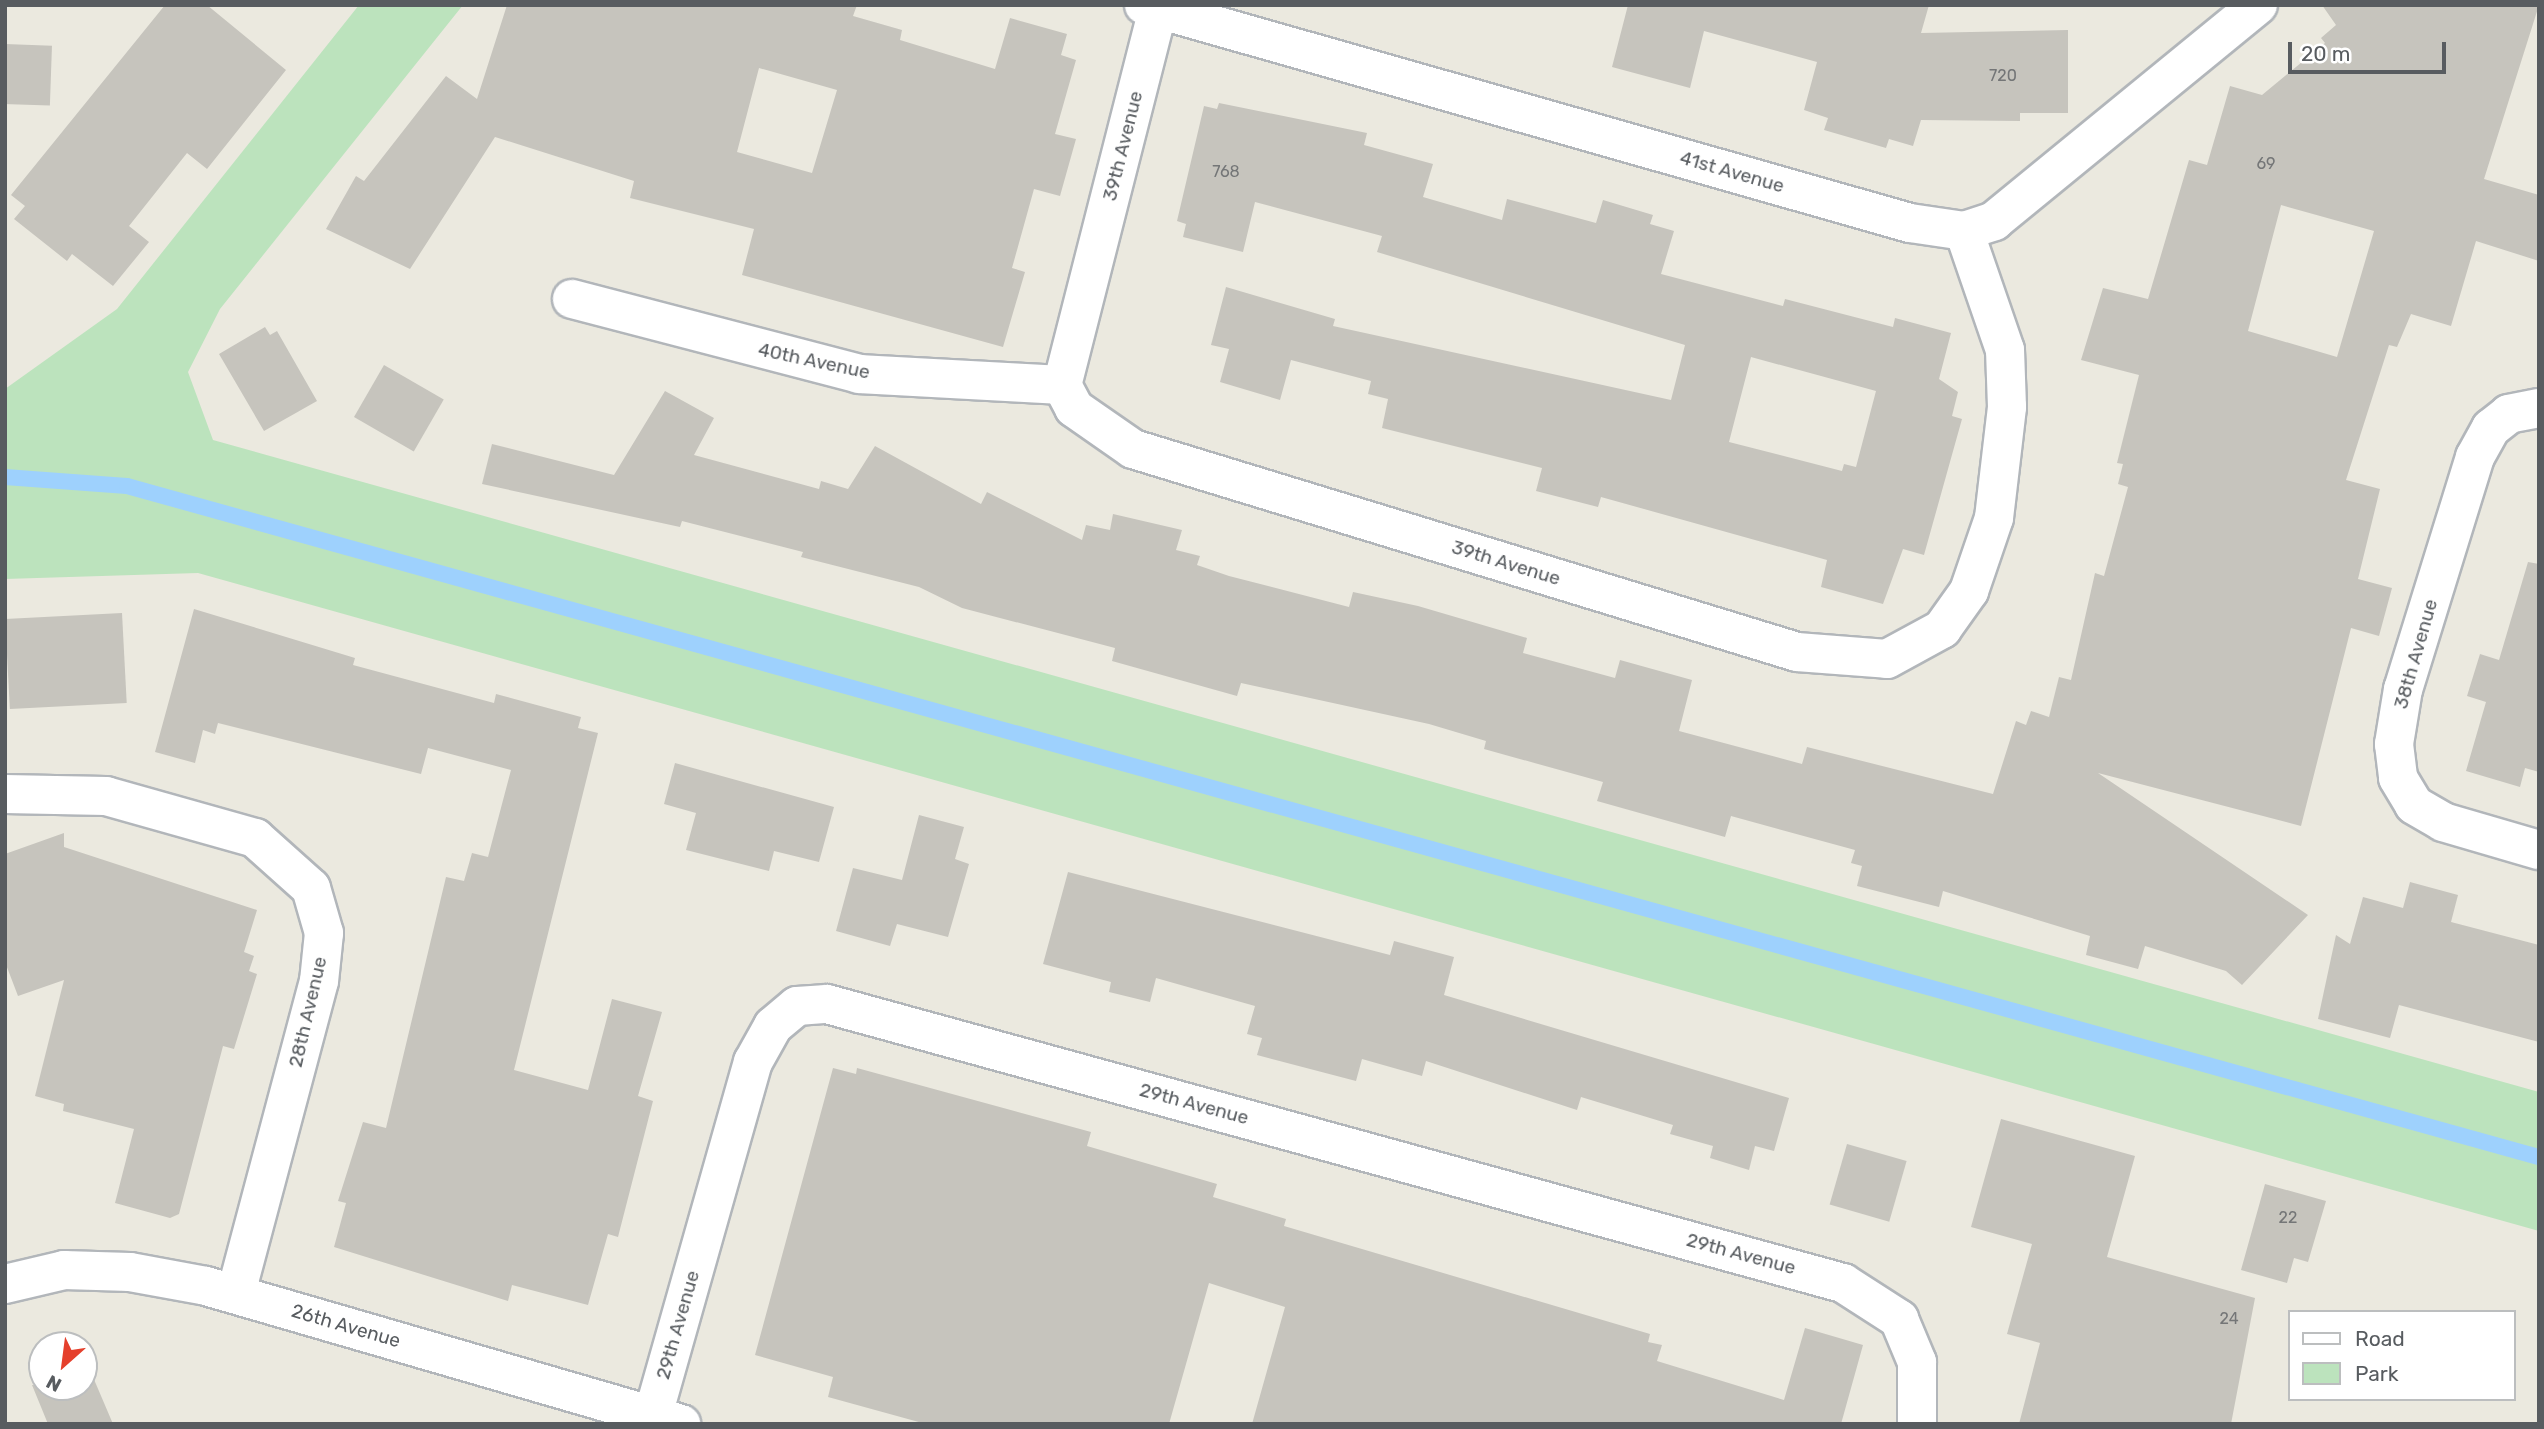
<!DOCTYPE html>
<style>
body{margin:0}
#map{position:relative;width:2544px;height:1429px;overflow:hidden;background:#ebe9df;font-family:Rubik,sans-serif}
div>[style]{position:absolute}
.green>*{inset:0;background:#bce3bd}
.stream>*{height:16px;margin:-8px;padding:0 8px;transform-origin:8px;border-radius:8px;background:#9ed1fd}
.building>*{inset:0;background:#c6c4bd;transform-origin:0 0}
.roads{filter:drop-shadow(2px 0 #b2b6ba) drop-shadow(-2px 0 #b2b6ba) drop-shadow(0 2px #b2b6ba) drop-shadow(0 -2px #b2b6ba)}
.minor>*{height:38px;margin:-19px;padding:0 19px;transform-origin:19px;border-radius:19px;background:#fff}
span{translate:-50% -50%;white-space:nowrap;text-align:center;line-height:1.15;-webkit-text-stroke:5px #fff;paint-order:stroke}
.number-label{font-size:16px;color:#747677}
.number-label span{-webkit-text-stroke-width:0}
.street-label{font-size:19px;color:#585c60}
.frame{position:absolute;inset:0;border:7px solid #585c60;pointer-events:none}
.legend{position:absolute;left:2288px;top:1310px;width:228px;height:91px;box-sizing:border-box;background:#fff;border:2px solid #bcbebf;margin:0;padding:9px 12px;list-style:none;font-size:21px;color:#585c60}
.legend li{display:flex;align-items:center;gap:14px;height:35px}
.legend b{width:35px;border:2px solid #bcbebf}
.north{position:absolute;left:28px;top:1331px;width:70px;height:70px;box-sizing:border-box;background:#fff;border:2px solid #bcbebf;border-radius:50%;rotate:208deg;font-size:19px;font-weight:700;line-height:28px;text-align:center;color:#585c60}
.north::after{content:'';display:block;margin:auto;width:24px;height:32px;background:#e5402c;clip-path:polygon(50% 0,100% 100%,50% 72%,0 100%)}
.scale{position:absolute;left:2288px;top:42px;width:158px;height:32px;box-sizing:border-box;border:4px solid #585c60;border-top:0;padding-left:9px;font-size:21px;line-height:24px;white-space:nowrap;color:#585c60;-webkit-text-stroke:5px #fff;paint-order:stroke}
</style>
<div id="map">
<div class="green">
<div style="clip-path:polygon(359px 5px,463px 5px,220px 309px,188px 372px,213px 440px,2539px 1092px,2539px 1231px,198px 573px,5px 579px,5px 389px,117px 309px)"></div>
</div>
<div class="stream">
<div style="left:5px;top:477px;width:122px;rotate:4.2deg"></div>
<div style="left:127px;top:486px;width:2504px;rotate:15.55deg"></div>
</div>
<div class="building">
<div style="clip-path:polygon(165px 5px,207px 5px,286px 70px,207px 169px,187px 153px,129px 226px,149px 242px,113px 286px,72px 254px,67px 261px,14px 219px,25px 206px,11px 195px)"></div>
<div style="clip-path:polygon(evenodd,507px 5px,857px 5px,853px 16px,902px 30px,900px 40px,995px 69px,1010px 18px,1067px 34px,1061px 55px,1076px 60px,1055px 134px,1076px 139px,1060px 196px,1034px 189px,1012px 268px,1025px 272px,1003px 347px,742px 275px,754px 229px,630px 198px,634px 181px,495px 137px,410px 269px,326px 229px,356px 176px,364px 181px,446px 76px,477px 99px,507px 5px,759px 68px,837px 90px,812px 173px,737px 152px,759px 68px)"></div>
<div style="clip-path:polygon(1628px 5px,1929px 5px,1921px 33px,2068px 30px,2068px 113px,2020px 113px,2020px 121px,1921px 120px,1913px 146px,1889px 139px,1886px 148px,1824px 130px,1828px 118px,1804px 110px,1817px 62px,1704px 31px,1690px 88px,1612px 67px)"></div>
<div style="clip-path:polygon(evenodd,2322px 5px,2539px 5px,2484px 179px,2539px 195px,2539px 261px,2476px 241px,2451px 326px,2411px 314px,2397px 347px,2389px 345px,2346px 480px,2380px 489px,2358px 579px,2392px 588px,2379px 636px,2351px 628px,2301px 826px,2098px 773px,2308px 915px,2242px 985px,2226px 971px,2145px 946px,2138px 969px,2086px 955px,2090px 936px,1943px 891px,1939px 907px,1857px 886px,1862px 866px,1851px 863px,1855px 850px,1731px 816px,1725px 837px,1597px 801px,1603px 782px,1484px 749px,1486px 741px,1429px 724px,1241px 683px,1237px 696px,1112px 661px,1115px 648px,962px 608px,919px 587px,801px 557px,803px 552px,682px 521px,680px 527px,482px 484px,492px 444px,614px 475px,665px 391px,714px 418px,694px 455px,819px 489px,821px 481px,848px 489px,875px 446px,981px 504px,987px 492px,1082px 540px,1086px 525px,1110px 530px,1113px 514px,1182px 530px,1176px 550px,1200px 556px,1197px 565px,1229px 576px,1349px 607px,1353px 592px,1418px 606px,1527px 638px,1523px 653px,1615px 678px,1620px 660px,1692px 680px,1679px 731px,1802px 764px,1807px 747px,1993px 794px,2016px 721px,2026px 725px,2031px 711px,2049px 717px,2059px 677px,2071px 680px,2095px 573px,2104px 576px,2128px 487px,2118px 484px,2123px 464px,2117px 463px,2139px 375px,2081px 360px,2103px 288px,2148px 299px,2189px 160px,2207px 165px,2230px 86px,2262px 95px,2325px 43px,2321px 38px,2336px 25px,2322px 5px,2281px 205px,2374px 231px,2337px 357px,2248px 331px,2281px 205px)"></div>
<div style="left:5px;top:44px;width:47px;height:60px;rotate:2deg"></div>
<div style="clip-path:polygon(evenodd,1219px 103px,1367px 133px,1364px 145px,1433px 164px,1423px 197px,1502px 220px,1507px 199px,1596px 223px,1603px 200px,1653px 215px,1650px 224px,1674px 231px,1661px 274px,1783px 306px,1785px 299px,1893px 327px,1895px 318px,1951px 333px,1939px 379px,1958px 392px,1952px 416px,1962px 419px,1924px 555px,1903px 549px,1883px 604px,1821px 587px,1827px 560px,1601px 497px,1598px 507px,1536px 491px,1542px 468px,1382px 428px,1388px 399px,1368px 394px,1371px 381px,1291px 360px,1280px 400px,1220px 382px,1229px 349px,1211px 345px,1226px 287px,1335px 319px,1333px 326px,1671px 400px,1685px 345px,1377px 252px,1382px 236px,1255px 202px,1243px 252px,1183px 237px,1186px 224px,1177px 221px,1204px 106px,1217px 109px,1219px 103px,1751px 357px,1876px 391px,1856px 467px,1844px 464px,1842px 471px,1729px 442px,1751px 357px)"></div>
<div style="clip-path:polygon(265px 327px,270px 335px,277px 331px,317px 401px,264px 431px,219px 354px)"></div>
<div style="left:384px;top:365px;width:69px;height:60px;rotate:30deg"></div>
<div style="clip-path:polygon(2528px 562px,2539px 564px,2539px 772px,2525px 768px,2520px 787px,2466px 771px,2486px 702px,2467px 696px,2480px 654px,2499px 660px)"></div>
<div style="clip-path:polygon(194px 609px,355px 658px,353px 665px,494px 703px,496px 694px,581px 717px,578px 728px,598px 733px,514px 1070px,588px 1090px,612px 999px,662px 1012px,638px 1096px,653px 1101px,618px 1237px,608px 1234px,588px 1305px,512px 1285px,508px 1301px,334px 1247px,346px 1203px,338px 1201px,363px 1122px,386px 1128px,446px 877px,464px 881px,472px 853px,488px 857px,511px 770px,428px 748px,421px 774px,218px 723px,215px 734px,203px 730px,195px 763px,155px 752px)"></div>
<div style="left:122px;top:613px;width:90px;height:117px;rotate:87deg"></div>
<div style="clip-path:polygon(675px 763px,834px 807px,819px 862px,774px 851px,769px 871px,686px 850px,696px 813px,664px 804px)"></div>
<div style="clip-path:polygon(919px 815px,964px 827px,955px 859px,969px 864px,948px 937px,897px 924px,890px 946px,836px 931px,853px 868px,902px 880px)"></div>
<div style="clip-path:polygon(64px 833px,64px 847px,257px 910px,244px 952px,254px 956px,249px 971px,257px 974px,234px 1049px,223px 1046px,179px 1214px,170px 1218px,115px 1203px,134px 1129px,63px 1111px,64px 1104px,35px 1096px,64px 980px,18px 996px,5px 962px,5px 854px)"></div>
<div style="clip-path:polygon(1068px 872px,1390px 955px,1394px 941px,1454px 957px,1444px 995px,1789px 1098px,1774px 1151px,1755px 1146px,1749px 1170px,1710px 1158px,1713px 1146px,1670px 1134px,1673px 1125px,1581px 1097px,1577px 1110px,1426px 1061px,1422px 1076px,1362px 1059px,1356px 1081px,1257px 1055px,1262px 1038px,1247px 1034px,1255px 1006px,1156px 978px,1150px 1002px,1109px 992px,1111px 982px,1043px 964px)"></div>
<div style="clip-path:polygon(2410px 882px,2458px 895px,2451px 922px,2539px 945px,2539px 1042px,2399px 1005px,2390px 1038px,2318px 1019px,2336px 935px,2350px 944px,2363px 897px,2403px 908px)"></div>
<div style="clip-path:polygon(833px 1068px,856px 1074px,857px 1068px,1091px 1132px,1087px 1146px,1217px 1184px,1213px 1197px,1286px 1219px,1284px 1226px,1650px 1334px,1648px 1342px,1662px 1345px,1657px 1361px,1784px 1400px,1805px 1328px,1863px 1345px,1841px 1424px,1252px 1424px,1285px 1307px,1209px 1283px,1169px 1424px,926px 1424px,828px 1397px,833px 1377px,755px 1355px)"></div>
<div style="clip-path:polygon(2001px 1119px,2135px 1156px,2107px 1257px,2255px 1298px,2231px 1424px,2019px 1424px,2040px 1343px,2007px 1334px,2032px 1244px,1971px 1227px)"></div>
<div style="left:1847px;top:1144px;width:62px;height:63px;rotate:16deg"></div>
<div style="clip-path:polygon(2265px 1184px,2326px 1201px,2308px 1262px,2294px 1258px,2287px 1283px,2241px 1270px)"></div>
<div style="clip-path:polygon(87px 1363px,113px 1424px,48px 1424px,32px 1385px,84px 1387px)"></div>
</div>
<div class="roads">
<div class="minor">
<div style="left:1144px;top:5px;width:796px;rotate:15.89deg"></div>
<div style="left:1910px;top:223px;width:55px;rotate:8.4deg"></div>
<div style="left:1964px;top:231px;width:32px;rotate:-18deg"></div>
<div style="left:1994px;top:221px;width:341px;rotate:-39.3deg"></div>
<div style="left:1158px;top:9px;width:388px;rotate:104.3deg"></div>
<div style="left:1062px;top:385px;width:26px;rotate:62deg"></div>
<div style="left:1074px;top:408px;width:72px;rotate:34.8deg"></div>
<div style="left:1133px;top:449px;width:694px;rotate:17deg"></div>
<div style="left:1797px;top:652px;width:90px;rotate:4.4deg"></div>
<div style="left:1887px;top:659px;width:63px;rotate:-28.6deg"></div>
<div style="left:1942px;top:629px;width:47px;rotate:-54.6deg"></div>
<div style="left:1969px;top:591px;width:77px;rotate:-71.1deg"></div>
<div style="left:1994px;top:518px;width:112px;rotate:-83.3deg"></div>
<div style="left:2007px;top:407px;width:57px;rotate:-92deg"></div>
<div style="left:2005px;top:350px;width:126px;rotate:-109deg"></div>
<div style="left:572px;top:299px;width:297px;rotate:14.6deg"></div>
<div style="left:859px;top:374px;width:203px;rotate:3.1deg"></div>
<div style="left:2539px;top:408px;width:31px;rotate:169deg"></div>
<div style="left:2509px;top:414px;width:23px;rotate:142deg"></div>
<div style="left:2491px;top:428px;width:33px;rotate:119deg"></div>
<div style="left:2475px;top:457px;width:243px;rotate:107.2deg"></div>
<div style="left:2403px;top:689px;width:56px;rotate:99.3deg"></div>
<div style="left:2394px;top:744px;width:34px;rotate:83deg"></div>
<div style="left:2398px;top:778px;width:31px;rotate:59deg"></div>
<div style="left:2414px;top:805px;width:34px;rotate:30deg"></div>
<div style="left:2443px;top:822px;width:100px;rotate:16.3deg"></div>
<div style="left:5px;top:794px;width:101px;rotate:1.1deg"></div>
<div style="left:106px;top:796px;width:155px;rotate:15.7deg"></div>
<div style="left:255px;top:838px;width:75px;rotate:41.8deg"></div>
<div style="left:311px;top:888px;width:47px;rotate:73.9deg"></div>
<div style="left:324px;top:933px;width:48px;rotate:95.9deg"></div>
<div style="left:319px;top:981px;width:324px;rotate:104.9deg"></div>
<div style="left:5px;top:1284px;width:61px;rotate:-13.3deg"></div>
<div style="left:64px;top:1270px;width:66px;rotate:1.7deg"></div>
<div style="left:130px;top:1272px;width:77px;rotate:10.4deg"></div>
<div style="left:206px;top:1286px;width:495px;rotate:16.2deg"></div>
<div style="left:653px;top:1415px;width:367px;rotate:-74.2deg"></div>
<div style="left:753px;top:1062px;width:41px;rotate:-60.9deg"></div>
<div style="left:773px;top:1026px;width:31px;rotate:-40deg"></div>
<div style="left:797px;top:1006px;width:30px;rotate:-4deg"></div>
<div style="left:827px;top:1004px;width:1054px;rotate:15.36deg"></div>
<div style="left:1843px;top:1283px;width:67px;rotate:32.7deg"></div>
<div style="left:1899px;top:1319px;width:47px;rotate:67.3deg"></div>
<div style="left:1917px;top:1362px;width:62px;rotate:90deg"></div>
</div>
</div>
<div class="number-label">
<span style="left:2003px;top:76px">720</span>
<span style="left:2266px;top:164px">69</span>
<span style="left:1226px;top:172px">768</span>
<span style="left:2288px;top:1218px">22</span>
<span style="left:2229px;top:1319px">24</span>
</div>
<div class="street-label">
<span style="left:1123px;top:146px;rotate:-76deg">39th Avenue</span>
<span style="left:1732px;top:172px;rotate:16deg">41st Avenue</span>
<span style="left:814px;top:361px;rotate:12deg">40th Avenue</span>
<span style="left:1506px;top:563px;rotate:17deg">39th Avenue</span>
<span style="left:2416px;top:654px;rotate:-74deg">38th Avenue</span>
<span style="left:308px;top:1012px;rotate:-77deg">28th Avenue</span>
<span style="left:1194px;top:1104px;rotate:15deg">29th Avenue</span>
<span style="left:1741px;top:1254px;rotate:15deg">29th Avenue</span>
<span style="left:678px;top:1325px;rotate:-74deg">29th Avenue</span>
<span style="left:346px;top:1326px;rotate:16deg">26th Avenue</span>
</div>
<div class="frame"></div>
<ul class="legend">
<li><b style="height:9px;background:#fff"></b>Road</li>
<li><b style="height:19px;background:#bce3bd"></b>Park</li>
</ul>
<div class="north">N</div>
<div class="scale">20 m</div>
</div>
